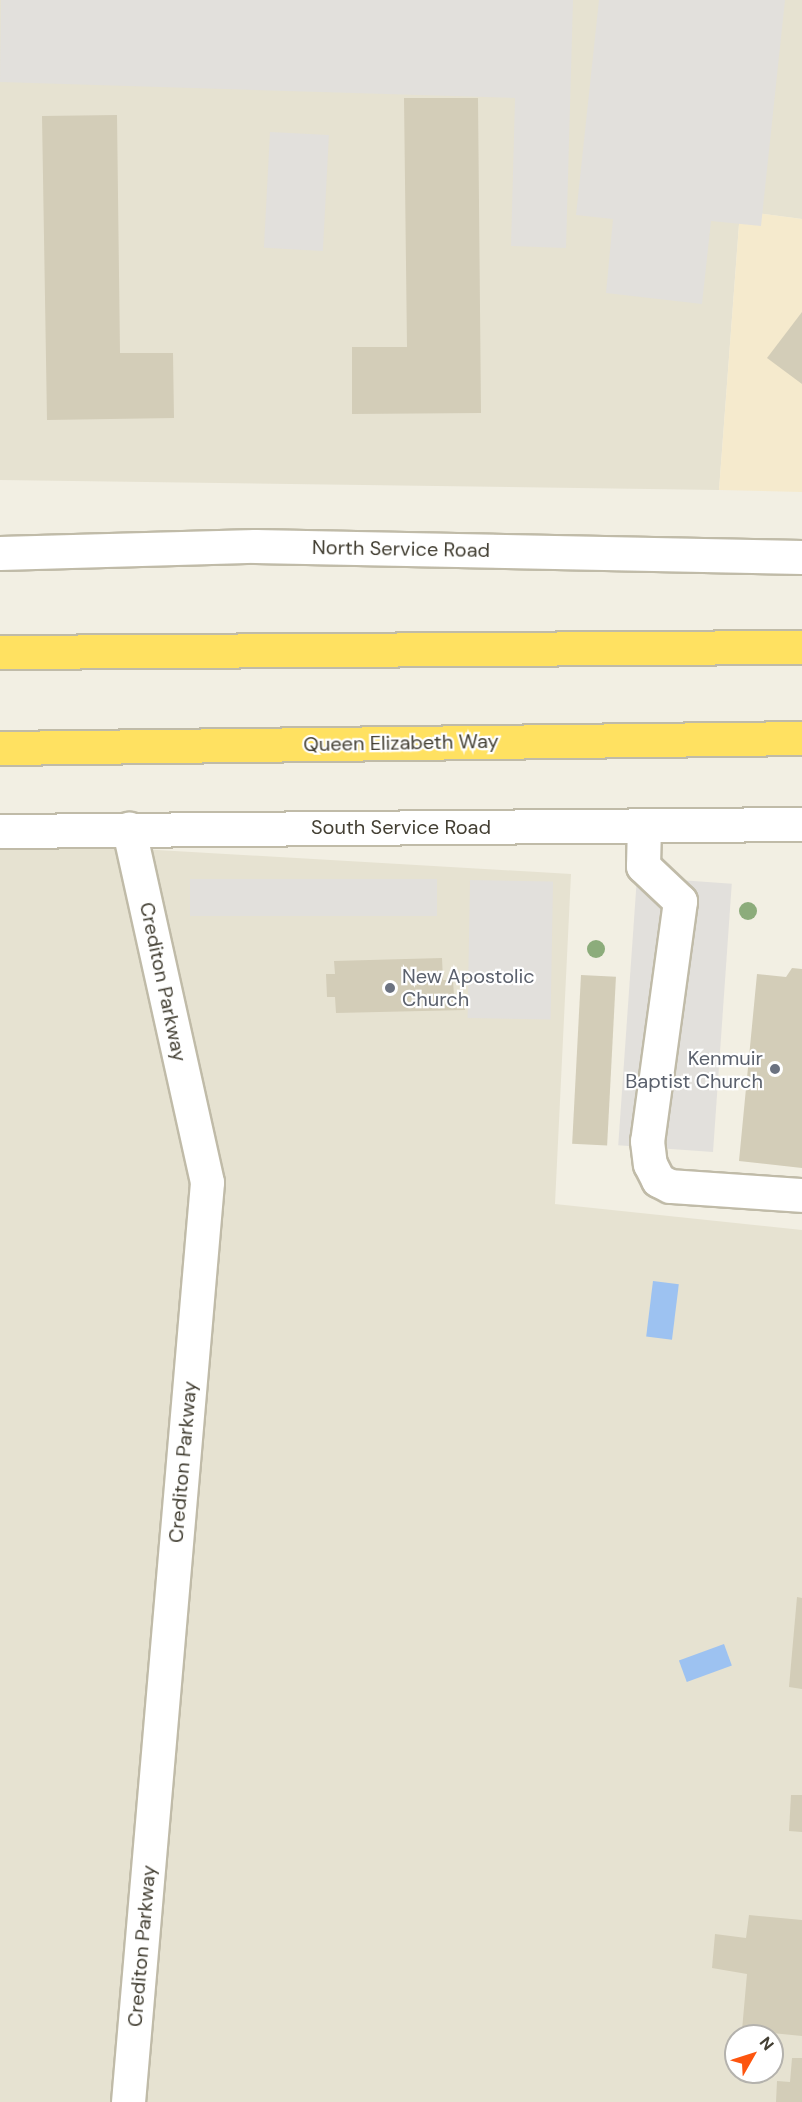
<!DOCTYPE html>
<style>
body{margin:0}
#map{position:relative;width:802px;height:2102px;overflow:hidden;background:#f2efe3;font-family:"DM Sans",sans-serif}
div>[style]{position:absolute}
.residential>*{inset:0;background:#e6e2d1}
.commercial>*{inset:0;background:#f5eacd}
.parking>*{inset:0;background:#e2e0dc;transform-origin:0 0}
.water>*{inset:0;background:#9dc2f1;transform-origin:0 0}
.building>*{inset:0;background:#d3cdb8;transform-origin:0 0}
.roads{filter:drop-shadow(2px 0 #c0bba8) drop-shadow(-2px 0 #c0bba8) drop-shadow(0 2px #c0bba8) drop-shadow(0 -2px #c0bba8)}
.minor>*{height:33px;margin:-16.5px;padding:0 16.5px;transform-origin:16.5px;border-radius:16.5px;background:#fff}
.highway>*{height:33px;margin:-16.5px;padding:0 16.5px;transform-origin:16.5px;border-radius:16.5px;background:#ffe161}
.trees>*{width:18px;height:18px;margin:-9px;border-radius:50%;background:#8cac7b}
.dots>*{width:16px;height:16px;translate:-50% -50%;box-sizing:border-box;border:3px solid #fff;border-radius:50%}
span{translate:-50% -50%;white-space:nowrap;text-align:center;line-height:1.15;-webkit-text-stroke:4.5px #fff;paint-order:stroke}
.street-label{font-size:20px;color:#433f33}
.worship-label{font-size:20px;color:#5b616d}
.left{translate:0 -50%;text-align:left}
.right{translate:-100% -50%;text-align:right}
.north{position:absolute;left:724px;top:2024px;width:60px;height:60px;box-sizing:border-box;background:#fff;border:2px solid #b4b2ad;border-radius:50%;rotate:51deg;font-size:16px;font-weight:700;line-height:24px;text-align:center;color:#433f33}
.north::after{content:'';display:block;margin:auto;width:21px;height:27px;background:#fd550f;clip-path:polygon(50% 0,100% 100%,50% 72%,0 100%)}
</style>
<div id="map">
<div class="residential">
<div style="clip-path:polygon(0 0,802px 0,802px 219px,740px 211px,719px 490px,0 480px)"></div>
<div style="clip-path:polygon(evenodd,88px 846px,571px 874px,555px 1204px,802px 1230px,802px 2102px,0 2102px,0 847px,88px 846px,736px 2036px,772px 2036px,772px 2072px,736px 2072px,736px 2036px)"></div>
</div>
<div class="commercial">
<div style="clip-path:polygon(740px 211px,802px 219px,802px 492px,719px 490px)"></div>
</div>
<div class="parking">
<div style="clip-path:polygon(1px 0,573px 0,566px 248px,511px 246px,515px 98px,0 82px)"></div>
<div style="clip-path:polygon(599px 0,785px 0,761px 226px,711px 221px,702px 304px,606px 293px,613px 219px,576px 215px)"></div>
<div style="left:270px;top:132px;width:59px;height:116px;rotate:3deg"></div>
<div style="left:637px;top:877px;width:95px;height:269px;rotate:4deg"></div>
<div style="left:190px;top:879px;width:247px;height:37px"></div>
<div style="left:470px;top:880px;width:83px;height:138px;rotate:1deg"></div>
</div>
<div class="water">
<div style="left:653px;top:1281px;width:26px;height:56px;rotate:7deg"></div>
<div style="left:724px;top:1644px;width:23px;height:48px;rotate:70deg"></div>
</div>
<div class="building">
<div style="clip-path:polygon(404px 98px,478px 98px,481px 413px,352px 414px,352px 347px,407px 347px)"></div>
<div style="clip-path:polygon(117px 115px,120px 353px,173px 353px,174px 418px,47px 420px,42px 116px)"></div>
<div style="clip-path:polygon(802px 312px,802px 384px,767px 358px)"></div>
<div style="clip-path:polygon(442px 958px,443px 980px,453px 980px,454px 996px,464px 995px,465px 1010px,336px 1013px,335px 997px,327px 997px,326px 974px,335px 974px,334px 961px)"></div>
<div style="clip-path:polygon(792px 968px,802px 969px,802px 1168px,739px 1161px,757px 974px,786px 977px)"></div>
<div style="left:581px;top:975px;width:35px;height:169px;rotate:3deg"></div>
<div style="clip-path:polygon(797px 1597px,802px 1598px,802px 1689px,789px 1687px)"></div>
<div style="clip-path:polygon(791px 1795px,802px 1795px,802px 1832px,789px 1831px)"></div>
<div style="clip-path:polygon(749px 1915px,802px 1920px,802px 2036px,742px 2030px,747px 1974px,712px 1968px,715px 1934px,746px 1938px)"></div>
<div style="clip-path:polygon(792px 2058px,802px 2058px,802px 2102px,776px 2102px,777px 2081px,790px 2082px)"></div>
</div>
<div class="roads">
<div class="minor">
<div style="left:0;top:553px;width:255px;rotate:-1.6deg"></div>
<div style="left:255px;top:546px;width:547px;rotate:1.15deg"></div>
<div style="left:644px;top:825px;width:41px;rotate:91.4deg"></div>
<div style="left:643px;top:866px;width:51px;rotate:43.4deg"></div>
<div style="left:680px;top:901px;width:242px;rotate:97.8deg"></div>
<div style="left:647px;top:1141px;width:23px;rotate:83deg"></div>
<div style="left:650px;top:1164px;width:18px;rotate:63deg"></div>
<div style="left:658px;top:1180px;width:13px;rotate:27deg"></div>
<div style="left:670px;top:1186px;width:132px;rotate:3.9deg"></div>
<div style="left:0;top:831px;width:802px;rotate:-0.5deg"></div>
<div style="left:128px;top:2102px;width:923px;rotate:-85.09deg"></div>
<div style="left:207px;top:1182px;width:362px;rotate:-102.5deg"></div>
</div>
<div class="highway">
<div style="left:0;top:652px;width:802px;rotate:-0.36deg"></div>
<div style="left:0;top:748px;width:802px;rotate:-0.71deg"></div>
</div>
</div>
<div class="trees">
<div style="left:748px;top:911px"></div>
<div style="left:596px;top:949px"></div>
</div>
<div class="dots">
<div style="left:390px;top:988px;background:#6b7280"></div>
<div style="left:775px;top:1069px;background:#6b7280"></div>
</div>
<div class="street-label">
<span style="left:401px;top:549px;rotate:1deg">North Service Road</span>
<span style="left:401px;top:743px;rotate:-1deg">Queen Elizabeth Way</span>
<span style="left:401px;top:827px">South Service Road</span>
<span style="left:163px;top:982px;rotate:78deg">Crediton Parkway</span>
<span style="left:183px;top:1462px;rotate:-85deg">Crediton Parkway</span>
<span style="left:142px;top:1946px;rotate:-85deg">Crediton Parkway</span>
</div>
<div class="worship-label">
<span class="left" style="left:402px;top:988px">New Apostolic<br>Church</span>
<span class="right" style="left:763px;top:1070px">Kenmuir<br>Baptist Church</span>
</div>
<div class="north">N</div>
</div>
